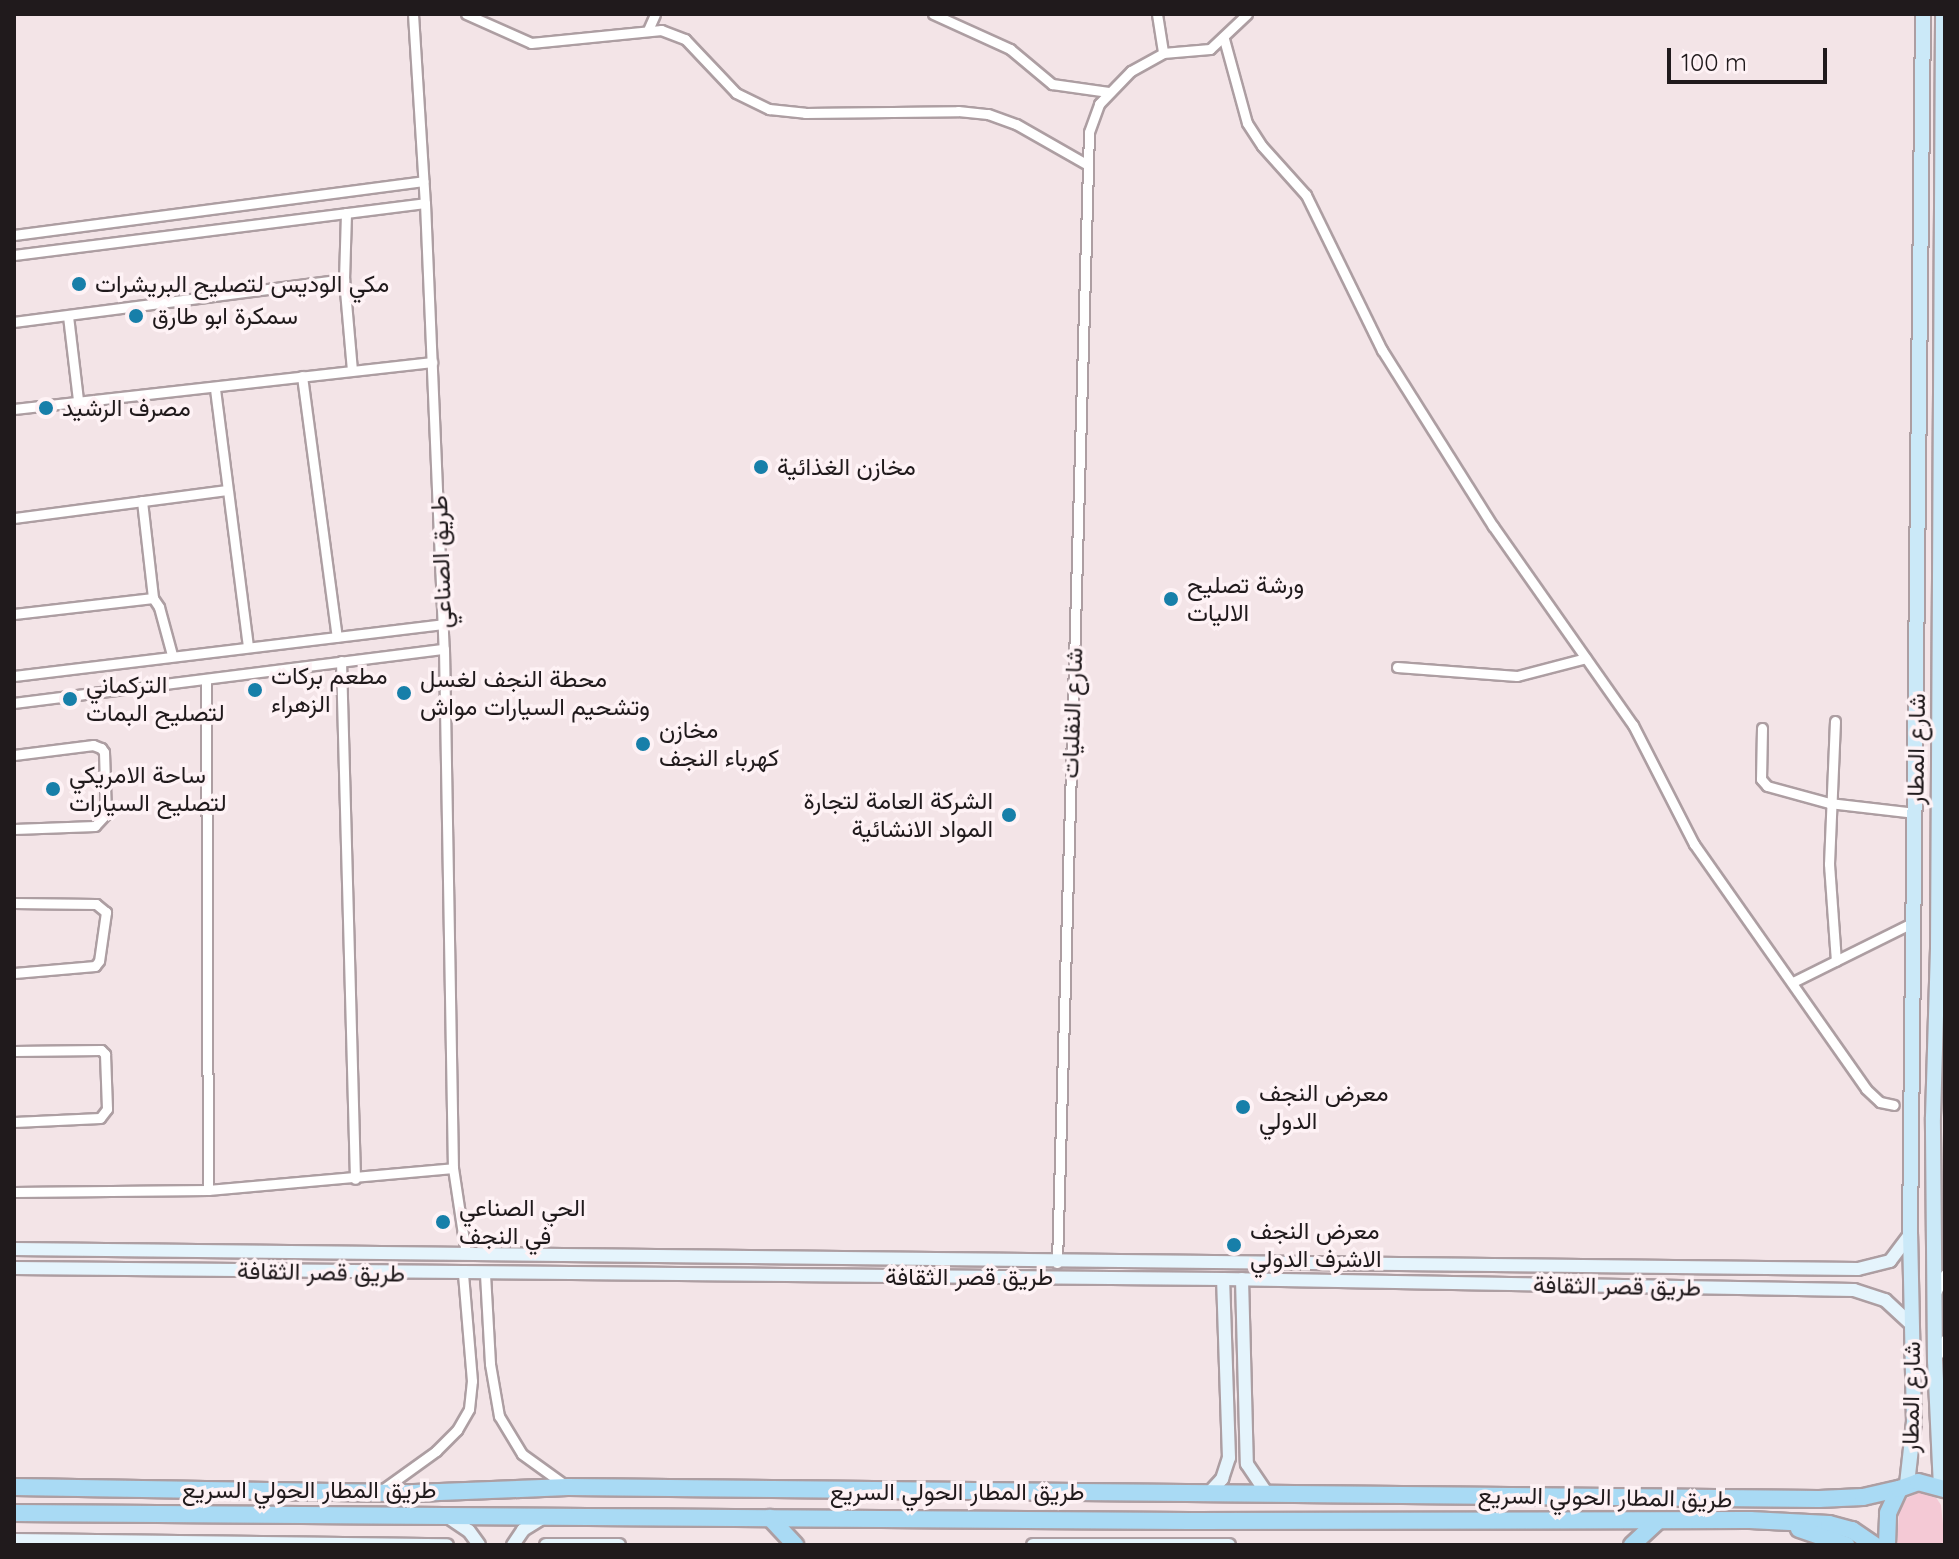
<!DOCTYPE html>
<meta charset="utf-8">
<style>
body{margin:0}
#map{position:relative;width:1959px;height:1559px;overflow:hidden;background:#f3e4e7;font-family:Quicksand,Vazirmatn,sans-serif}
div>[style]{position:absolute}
.green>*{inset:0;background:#f4c9d5}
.roads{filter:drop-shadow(2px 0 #ad9ea2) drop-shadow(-2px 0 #ad9ea2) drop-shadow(0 2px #ad9ea2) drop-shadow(0 -2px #ad9ea2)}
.street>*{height:9px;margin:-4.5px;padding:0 4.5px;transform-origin:4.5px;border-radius:4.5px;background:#fff}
.secondary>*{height:12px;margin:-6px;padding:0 6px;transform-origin:6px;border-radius:6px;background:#e5f4fc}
.primary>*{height:14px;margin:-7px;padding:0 7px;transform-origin:7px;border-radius:7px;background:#cbe9f8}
.highway>*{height:16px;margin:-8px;padding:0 8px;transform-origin:8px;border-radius:8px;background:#a9daf4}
.dots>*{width:22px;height:22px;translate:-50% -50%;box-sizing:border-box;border:4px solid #fef2f5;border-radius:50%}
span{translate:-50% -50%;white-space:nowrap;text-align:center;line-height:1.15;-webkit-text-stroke:7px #fef2f5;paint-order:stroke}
.poi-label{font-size:24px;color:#201a1c}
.left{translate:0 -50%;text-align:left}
.right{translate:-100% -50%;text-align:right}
.street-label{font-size:24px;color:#201a1c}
.frame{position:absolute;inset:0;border:16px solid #201a1c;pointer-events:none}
.scale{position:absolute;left:1667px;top:48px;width:160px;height:36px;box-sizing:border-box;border:4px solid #201a1c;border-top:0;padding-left:10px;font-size:24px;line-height:28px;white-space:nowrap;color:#201a1c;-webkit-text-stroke:6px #fef2f5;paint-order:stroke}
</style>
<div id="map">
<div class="green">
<div style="clip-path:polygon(1920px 1492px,1935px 1496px,1941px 1505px,1945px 1545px,1897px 1545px,1899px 1512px,1907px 1498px)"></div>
</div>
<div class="roads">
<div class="street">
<div style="left:413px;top:14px;width:189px;rotate:86.4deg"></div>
<div style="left:425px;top:203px;width:446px;rotate:87.6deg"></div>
<div style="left:444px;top:649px;width:519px;rotate:89.01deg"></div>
<div style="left:453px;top:1168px;width:87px;rotate:81.4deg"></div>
<div style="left:466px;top:14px;width:71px;rotate:24deg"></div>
<div style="left:531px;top:43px;width:131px;rotate:-5.7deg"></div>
<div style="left:661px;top:30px;width:26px;rotate:21deg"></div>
<div style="left:685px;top:39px;width:74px;rotate:46.6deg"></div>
<div style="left:736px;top:93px;width:37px;rotate:26deg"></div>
<div style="left:769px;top:109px;width:36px;rotate:6deg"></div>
<div style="left:805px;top:113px;width:153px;rotate:-0.7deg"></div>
<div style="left:958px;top:111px;width:30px;rotate:6deg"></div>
<div style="left:988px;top:114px;width:30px;rotate:20deg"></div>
<div style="left:1016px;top:124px;width:81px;rotate:29.7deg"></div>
<div style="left:933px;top:14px;width:85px;rotate:24.4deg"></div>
<div style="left:1010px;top:49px;width:55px;rotate:39.8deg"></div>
<div style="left:1052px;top:84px;width:57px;rotate:8.1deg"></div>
<div style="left:1157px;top:14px;width:39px;rotate:81deg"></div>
<div style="left:648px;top:30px;width:17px;rotate:-66deg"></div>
<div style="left:1224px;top:39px;width:87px;rotate:74.7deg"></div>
<div style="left:1247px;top:123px;width:27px;rotate:57deg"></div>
<div style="left:1262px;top:146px;width:66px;rotate:48.1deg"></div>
<div style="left:1306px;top:195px;width:173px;rotate:63.9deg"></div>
<div style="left:1382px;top:350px;width:208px;rotate:57.8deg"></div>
<div style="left:1493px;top:526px;width:243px;rotate:54.9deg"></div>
<div style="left:1633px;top:725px;width:134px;rotate:62.9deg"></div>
<div style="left:1694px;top:844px;width:299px;rotate:54.9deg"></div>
<div style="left:1866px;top:1089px;width:19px;rotate:43deg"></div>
<div style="left:1880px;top:1102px;width:14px;rotate:12deg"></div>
<div style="left:346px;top:213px;width:66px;rotate:91.7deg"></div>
<div style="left:344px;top:279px;width:91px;rotate:85deg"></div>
<div style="left:14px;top:235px;width:413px;rotate:-7.5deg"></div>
<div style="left:14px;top:255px;width:414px;rotate:-7.2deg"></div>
<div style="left:68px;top:316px;width:85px;rotate:83.2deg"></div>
<div style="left:14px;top:322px;width:333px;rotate:-7.4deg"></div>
<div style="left:302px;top:376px;width:263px;rotate:82.4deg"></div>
<div style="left:215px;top:389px;width:260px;rotate:82.7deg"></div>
<div style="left:14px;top:409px;width:421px;rotate:-6.4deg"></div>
<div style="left:142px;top:501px;width:98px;rotate:83.5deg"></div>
<div style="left:153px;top:598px;width:11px;rotate:56deg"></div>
<div style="left:159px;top:607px;width:50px;rotate:74.8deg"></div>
<div style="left:14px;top:518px;width:214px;rotate:-7.5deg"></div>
<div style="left:14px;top:614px;width:140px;rotate:-6.6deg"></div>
<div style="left:341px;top:661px;width:518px;rotate:88.45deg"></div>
<div style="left:1397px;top:667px;width:120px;rotate:4.3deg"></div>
<div style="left:1517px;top:676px;width:71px;rotate:-14.6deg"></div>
<div style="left:14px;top:676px;width:432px;rotate:-6.9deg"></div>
<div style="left:206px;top:680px;width:510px;rotate:89.78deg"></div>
<div style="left:14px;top:703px;width:433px;rotate:-7.2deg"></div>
<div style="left:1835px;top:721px;width:143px;rotate:92.4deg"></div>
<div style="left:1829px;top:864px;width:97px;rotate:85.9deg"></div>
<div style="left:1762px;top:728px;width:51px;rotate:91.1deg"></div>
<div style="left:1761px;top:779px;width:9px;rotate:49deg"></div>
<div style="left:1767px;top:786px;width:64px;rotate:15.3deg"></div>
<div style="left:1829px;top:803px;width:87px;rotate:6.6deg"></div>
<div style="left:14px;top:755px;width:80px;rotate:-7.2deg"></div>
<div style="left:93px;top:745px;width:9px;rotate:21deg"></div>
<div style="left:101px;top:748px;width:5px;rotate:53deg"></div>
<div style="left:104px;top:752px;width:62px;rotate:88.2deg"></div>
<div style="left:106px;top:814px;width:16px;rotate:133deg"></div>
<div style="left:95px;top:826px;width:81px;rotate:177.9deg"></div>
<div style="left:14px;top:903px;width:82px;rotate:0.7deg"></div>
<div style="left:96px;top:904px;width:13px;rotate:39deg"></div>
<div style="left:106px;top:912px;width:49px;rotate:98.1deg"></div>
<div style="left:99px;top:961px;width:6px;rotate:129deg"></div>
<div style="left:95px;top:966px;width:81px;rotate:175.1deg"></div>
<div style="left:1793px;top:982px;width:135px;rotate:-26.4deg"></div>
<div style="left:14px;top:1051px;width:87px;rotate:-0.7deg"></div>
<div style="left:101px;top:1050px;width:6px;rotate:45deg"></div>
<div style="left:105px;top:1054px;width:55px;rotate:87.9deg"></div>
<div style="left:107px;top:1109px;width:11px;rotate:128deg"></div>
<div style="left:100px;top:1118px;width:86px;rotate:177.3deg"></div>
<div style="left:14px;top:1192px;width:194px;rotate:-0.6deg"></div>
<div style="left:208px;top:1190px;width:246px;rotate:-5.1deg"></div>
<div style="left:1057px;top:1263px;width:1131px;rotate:-88.38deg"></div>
<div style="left:1089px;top:132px;width:30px;rotate:-70deg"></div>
<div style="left:1099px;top:104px;width:46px;rotate:-45.9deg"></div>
<div style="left:1131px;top:71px;width:37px;rotate:-29deg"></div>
<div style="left:1163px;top:53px;width:47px;rotate:-4.9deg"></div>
<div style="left:1210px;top:49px;width:51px;rotate:-43.4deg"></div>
<div style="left:485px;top:1274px;width:90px;rotate:86.8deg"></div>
<div style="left:490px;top:1364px;width:53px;rotate:80.2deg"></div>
<div style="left:499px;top:1416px;width:44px;rotate:58.8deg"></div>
<div style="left:522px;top:1454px;width:53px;rotate:35.8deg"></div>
<div style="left:1936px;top:1293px;width:21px;rotate:-65deg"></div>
<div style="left:1938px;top:1355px;width:17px;rotate:-66deg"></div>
<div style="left:382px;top:1490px;width:67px;rotate:-35.8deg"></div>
<div style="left:436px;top:1451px;width:30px;rotate:-45deg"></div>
<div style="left:457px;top:1430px;width:24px;rotate:-60deg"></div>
<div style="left:469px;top:1409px;width:28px;rotate:-84deg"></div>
<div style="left:472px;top:1381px;width:108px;rotate:-94.8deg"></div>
</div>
<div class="secondary">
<div style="left:14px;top:1249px;width:1844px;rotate:0.62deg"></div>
<div style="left:1858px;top:1269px;width:33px;rotate:-14deg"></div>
<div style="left:1890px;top:1261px;width:34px;rotate:-53deg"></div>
<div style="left:14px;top:1268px;width:1209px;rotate:0.52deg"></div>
<div style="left:1223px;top:1279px;width:631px;rotate:1deg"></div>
<div style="left:1854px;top:1290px;width:33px;rotate:18deg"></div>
<div style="left:1885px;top:1300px;width:37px;rotate:43deg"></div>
<div style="left:1242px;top:1279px;width:185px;rotate:88.5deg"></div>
<div style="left:1247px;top:1464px;width:36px;rotate:56deg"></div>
<div style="left:1208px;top:1494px;width:21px;rotate:-47deg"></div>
<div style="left:1222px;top:1479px;width:22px;rotate:-72deg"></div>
<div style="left:1229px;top:1458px;width:179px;rotate:-91.9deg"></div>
<div style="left:448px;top:1517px;width:25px;rotate:34deg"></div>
<div style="left:469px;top:1531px;width:17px;rotate:54deg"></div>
<div style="left:14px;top:1540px;width:433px;rotate:0.7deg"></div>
<div style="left:513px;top:1545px;width:18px;rotate:-56deg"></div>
<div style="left:523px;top:1530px;width:22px;rotate:-32deg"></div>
<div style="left:546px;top:1545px;width:73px"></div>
<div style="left:1033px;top:1545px;width:196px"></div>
</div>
<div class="primary">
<div style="left:1907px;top:1484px;width:62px;rotate:-83.6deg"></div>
<div style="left:1914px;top:1422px;width:188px;rotate:-91.2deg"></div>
<div style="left:1910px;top:1234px;width:1220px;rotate:-89.39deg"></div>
<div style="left:1941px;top:1487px;width:126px;rotate:-92.7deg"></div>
<div style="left:1935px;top:1361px;width:244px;rotate:-90.5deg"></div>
<div style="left:1933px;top:1117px;width:169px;rotate:-88.3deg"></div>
<div style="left:1938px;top:948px;width:934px;rotate:-89.69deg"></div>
</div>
<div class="highway">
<div style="left:14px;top:1487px;width:400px;rotate:0.9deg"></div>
<div style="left:414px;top:1493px;width:154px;rotate:-2.2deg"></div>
<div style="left:568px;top:1487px;width:1251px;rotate:0.55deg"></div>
<div style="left:1819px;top:1499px;width:44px;rotate:-2.6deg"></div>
<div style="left:1863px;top:1497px;width:37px;rotate:-13deg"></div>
<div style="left:14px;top:1513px;width:1176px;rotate:0.39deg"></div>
<div style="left:1190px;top:1521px;width:560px;rotate:-0.1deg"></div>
<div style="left:1750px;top:1520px;width:79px;rotate:2.9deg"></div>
<div style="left:1829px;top:1524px;width:24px;rotate:15deg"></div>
<div style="left:1852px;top:1530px;width:27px;rotate:34deg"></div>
<div style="left:770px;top:1518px;width:37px;rotate:47deg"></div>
<div style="left:1799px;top:1529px;width:50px;rotate:18.8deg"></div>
<div style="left:1632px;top:1545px;width:34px;rotate:-43deg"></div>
<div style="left:1887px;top:1545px;width:32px;rotate:-88deg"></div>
<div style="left:1888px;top:1513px;width:26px;rotate:-65deg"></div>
<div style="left:1899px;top:1489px;width:20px;rotate:-20deg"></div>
<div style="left:1918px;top:1482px;width:28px;rotate:15deg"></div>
</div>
</div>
<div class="dots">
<div style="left:79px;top:284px;background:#177fa9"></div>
<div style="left:136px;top:316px;background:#177fa9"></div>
<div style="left:46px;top:408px;background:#177fa9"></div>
<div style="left:761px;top:467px;background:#177fa9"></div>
<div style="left:1171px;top:599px;background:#177fa9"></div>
<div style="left:255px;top:690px;background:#177fa9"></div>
<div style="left:404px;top:693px;background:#177fa9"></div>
<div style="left:70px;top:699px;background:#177fa9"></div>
<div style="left:643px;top:744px;background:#177fa9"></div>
<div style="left:53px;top:789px;background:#177fa9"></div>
<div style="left:1009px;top:815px;background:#177fa9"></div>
<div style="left:1243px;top:1107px;background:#177fa9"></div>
<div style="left:443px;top:1222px;background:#177fa9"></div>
<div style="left:1234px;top:1245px;background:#177fa9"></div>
</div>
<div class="poi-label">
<span class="left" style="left:95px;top:284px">مكي الوديس لتصليح البريشرات</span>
<span class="left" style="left:152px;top:316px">سمكرة ابو طارق</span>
<span class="left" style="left:62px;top:408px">مصرف الرشيد</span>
<span class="left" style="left:777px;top:467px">مخازن الغذائية</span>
<span class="left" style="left:1187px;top:599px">ورشة تصليح<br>الاليات</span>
<span class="left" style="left:271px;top:690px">مطعم بركات<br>الزهراء</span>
<span class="left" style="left:420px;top:693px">محطة النجف لغسل<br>وتشحيم السيارات مواش</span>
<span class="left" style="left:86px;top:699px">التركماني<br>لتصليح البمات</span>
<span class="left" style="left:659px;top:744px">مخازن<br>كهرباء النجف</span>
<span class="left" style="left:69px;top:789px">ساحة الامريكي<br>لتصليح السيارات</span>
<span class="right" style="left:993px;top:815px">الشركة العامة لتجارة<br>المواد الانشائية</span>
<span class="left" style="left:1259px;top:1107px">معرض النجف<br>الدولي</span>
<span class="left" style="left:459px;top:1222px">الحي الصناعي<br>في النجف</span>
<span class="left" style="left:1250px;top:1245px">معرض النجف<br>الاشرف الدولي</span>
</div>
<div class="street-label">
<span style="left:441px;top:562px;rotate:-92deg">طريق الصناعي</span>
<span style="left:1072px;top:713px;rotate:-88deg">شارع النقليات</span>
<span style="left:1916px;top:749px;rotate:-89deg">شارع المطار</span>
<span style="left:321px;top:1272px;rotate:1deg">طريق قصر الثقافة</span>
<span style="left:969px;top:1277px">طريق قصر الثقافة</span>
<span style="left:1617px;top:1286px;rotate:1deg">طريق قصر الثقافة</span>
<span style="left:1911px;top:1397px;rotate:-89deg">شارع المطار</span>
<span style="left:309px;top:1490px">طريق المطار الحولي السريع</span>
<span style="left:957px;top:1492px">طريق المطار الحولي السريع</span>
<span style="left:1605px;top:1497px;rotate:1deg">طريق المطار الحولي السريع</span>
</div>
<div class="frame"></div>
<div class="scale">100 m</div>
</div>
